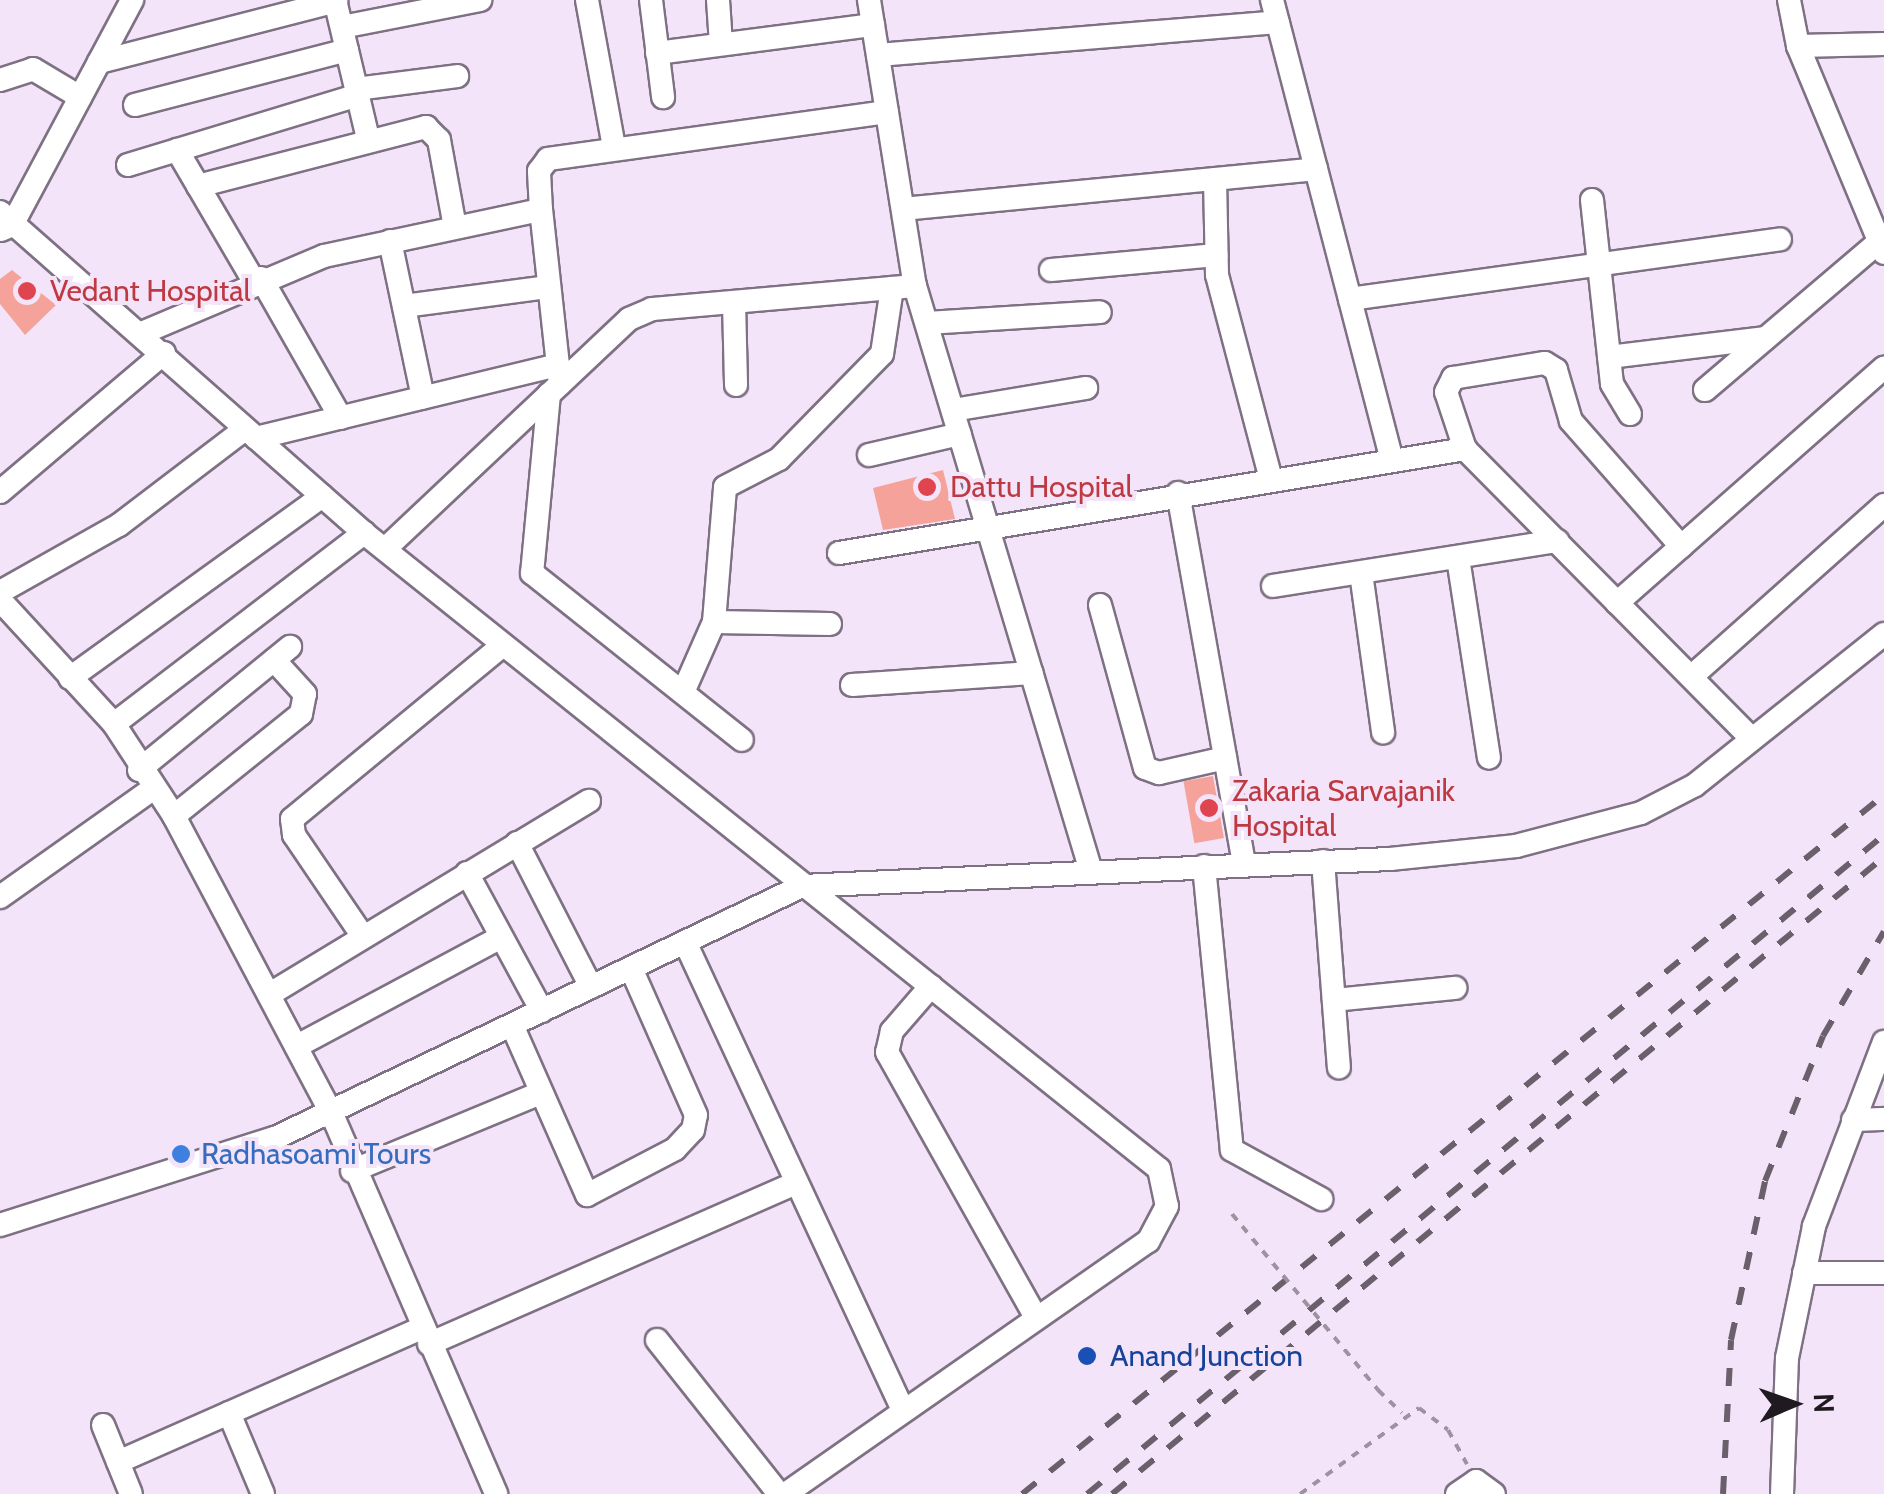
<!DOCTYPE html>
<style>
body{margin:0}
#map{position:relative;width:1884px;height:1494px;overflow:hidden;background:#f4e4f9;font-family:Cabin,sans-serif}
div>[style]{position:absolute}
.building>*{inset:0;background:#f5a39a;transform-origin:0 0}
.path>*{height:4px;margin-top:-2px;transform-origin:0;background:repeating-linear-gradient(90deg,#9e92a1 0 8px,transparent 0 16px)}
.roads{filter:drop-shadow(2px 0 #7e7183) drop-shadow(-2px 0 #7e7183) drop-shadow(0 2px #7e7183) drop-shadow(0 -2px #7e7183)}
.minor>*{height:22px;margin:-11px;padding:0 11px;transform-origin:11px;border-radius:11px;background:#fff}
.rail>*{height:6px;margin-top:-3px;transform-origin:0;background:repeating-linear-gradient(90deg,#69606c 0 18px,transparent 0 36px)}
.path-bridge>*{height:4px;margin-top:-2px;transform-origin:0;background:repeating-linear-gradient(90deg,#9e92a1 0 8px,transparent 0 16px)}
.dots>*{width:28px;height:28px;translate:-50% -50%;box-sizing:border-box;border:5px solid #f4e4f9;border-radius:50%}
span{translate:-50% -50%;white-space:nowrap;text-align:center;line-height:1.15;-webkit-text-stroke:8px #f4e4f9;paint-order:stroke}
.health-label{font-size:30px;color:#be3a42}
.left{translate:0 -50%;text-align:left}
.shop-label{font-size:30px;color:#366cbe}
.transit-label{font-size:30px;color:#164399}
.north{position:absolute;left:1744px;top:1354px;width:100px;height:100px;-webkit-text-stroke:8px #f4e4f9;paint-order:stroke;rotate:88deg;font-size:28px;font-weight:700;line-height:40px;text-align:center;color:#1f1920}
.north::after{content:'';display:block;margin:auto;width:35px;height:45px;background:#1f1920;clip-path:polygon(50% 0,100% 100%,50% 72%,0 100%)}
</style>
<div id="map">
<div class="building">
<div style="clip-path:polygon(12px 270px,56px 305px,25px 335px,0 304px,0 279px)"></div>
<div style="clip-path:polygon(943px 470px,955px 519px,883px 530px,873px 488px)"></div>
<div style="left:1213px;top:776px;width:63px;height:30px;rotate:80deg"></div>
</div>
<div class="path">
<div style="left:1378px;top:1390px;width:33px;rotate:44deg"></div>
<div style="left:1300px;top:1494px;width:147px;rotate:-35.9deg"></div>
<div style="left:1419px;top:1408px;width:36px;rotate:37deg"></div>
<div style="left:1448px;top:1430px;width:39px;rotate:61deg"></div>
</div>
<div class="roads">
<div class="minor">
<div style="left:335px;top:0;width:142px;rotate:76.6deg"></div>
<div style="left:587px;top:0;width:149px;rotate:79.6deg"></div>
<div style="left:651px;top:0;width:98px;rotate:82.9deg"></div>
<div style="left:718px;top:0;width:44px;rotate:86.1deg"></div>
<div style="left:869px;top:0;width:290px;rotate:80.9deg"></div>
<div style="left:915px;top:286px;width:611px;rotate:73.26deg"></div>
<div style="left:1272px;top:0;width:475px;rotate:75.4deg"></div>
<div style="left:1789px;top:0;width:47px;rotate:78.9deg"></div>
<div style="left:1798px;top:46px;width:224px;rotate:67.4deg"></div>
<div style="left:342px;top:27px;width:141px;rotate:-11.1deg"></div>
<div style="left:1798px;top:46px;width:86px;rotate:-1.3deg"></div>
<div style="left:657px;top:53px;width:218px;rotate:-7.4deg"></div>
<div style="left:878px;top:55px;width:401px;rotate:-4.7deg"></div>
<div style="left:99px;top:62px;width:245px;rotate:-14.4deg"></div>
<div style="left:0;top:80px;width:35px;rotate:-18deg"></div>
<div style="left:33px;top:69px;width:55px;rotate:30.8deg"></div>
<div style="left:356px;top:89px;width:102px;rotate:-7.3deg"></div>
<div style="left:135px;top:105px;width:219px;rotate:-14.5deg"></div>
<div style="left:177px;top:150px;width:152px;rotate:59.6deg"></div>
<div style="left:128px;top:165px;width:240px;rotate:-16.9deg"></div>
<div style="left:1215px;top:179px;width:96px;rotate:88.8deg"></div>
<div style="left:1217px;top:275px;width:211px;rotate:75.2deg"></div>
<div style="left:198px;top:186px;width:236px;rotate:-14.5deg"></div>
<div style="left:426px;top:127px;width:18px;rotate:45deg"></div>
<div style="left:439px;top:140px;width:88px;rotate:79.6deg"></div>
<div style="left:1592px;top:200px;width:185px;rotate:83.8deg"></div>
<div style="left:1612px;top:384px;width:35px;rotate:59deg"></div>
<div style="left:903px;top:209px;width:415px;rotate:-5.5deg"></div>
<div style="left:0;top:212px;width:485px;rotate:41.4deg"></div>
<div style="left:364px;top:533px;width:1018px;rotate:38.66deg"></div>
<div style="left:1159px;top:1169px;width:38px;rotate:78deg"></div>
<div style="left:1167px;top:1206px;width:40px;rotate:118deg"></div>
<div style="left:1148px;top:1241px;width:442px;rotate:145.1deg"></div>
<div style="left:1px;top:230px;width:12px;rotate:-24deg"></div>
<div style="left:12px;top:225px;width:255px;rotate:-61.9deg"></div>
<div style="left:390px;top:241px;width:160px;rotate:78.1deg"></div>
<div style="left:1051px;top:270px;width:166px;rotate:-5.2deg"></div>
<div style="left:261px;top:278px;width:161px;rotate:60.3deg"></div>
<div style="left:1350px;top:299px;width:434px;rotate:-7.9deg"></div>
<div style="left:734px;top:302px;width:83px;rotate:88.6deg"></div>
<div style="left:404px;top:306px;width:146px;rotate:-7.5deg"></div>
<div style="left:927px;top:323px;width:173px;rotate:-3.6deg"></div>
<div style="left:142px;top:333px;width:198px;rotate:-22.9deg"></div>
<div style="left:324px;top:256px;width:222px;rotate:-12deg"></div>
<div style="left:1609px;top:357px;width:158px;rotate:-6.9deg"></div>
<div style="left:560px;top:384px;width:175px;rotate:-96.2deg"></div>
<div style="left:541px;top:210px;width:39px;rotate:-93deg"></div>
<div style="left:539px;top:171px;width:15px;rotate:-53deg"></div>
<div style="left:548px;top:159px;width:342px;rotate:-7.9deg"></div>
<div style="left:1705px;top:390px;width:228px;rotate:-40.4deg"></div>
<div style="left:549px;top:394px;width:180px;rotate:95.4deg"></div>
<div style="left:532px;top:573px;width:268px;rotate:38.5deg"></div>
<div style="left:953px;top:410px;width:135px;rotate:-9.4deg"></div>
<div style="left:256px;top:438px;width:311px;rotate:-13.6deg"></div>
<div style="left:1465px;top:449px;width:60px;rotate:-108.4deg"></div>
<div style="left:1446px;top:392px;width:16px;rotate:-63deg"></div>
<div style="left:1453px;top:378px;width:93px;rotate:-9.3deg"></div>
<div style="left:1545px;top:363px;width:13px;rotate:32deg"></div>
<div style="left:1556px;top:370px;width:53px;rotate:73.6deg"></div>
<div style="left:1571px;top:421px;width:167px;rotate:48.7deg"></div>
<div style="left:869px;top:455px;width:93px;rotate:-13deg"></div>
<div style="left:0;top:492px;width:215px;rotate:-40.3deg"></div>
<div style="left:1178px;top:493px;width:377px;rotate:79.9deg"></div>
<div style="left:385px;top:549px;width:335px;rotate:-43.3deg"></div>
<div style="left:629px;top:319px;width:25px;rotate:-23deg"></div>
<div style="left:652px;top:309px;width:264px;rotate:-5deg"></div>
<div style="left:839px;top:553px;width:635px;rotate:-9.43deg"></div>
<div style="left:1465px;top:449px;width:408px;rotate:45.3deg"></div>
<div style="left:1458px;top:558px;width:202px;rotate:81.2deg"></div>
<div style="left:1361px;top:573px;width:161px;rotate:82.1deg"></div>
<div style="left:1273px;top:586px;width:288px;rotate:-9deg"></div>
<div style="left:0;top:592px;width:137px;rotate:-29.4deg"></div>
<div style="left:119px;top:525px;width:158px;rotate:-37.3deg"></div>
<div style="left:0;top:600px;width:168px;rotate:47.4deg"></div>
<div style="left:114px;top:724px;width:110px;rotate:56.9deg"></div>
<div style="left:174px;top:816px;width:335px;rotate:62.1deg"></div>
<div style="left:331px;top:1112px;width:416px;rotate:66.6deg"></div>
<div style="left:1617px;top:603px;width:356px;rotate:-41.4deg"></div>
<div style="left:1100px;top:605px;width:169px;rotate:74.6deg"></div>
<div style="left:1145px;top:768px;width:15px;rotate:20deg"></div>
<div style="left:1159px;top:773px;width:68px;rotate:-12.8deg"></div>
<div style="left:714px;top:622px;width:116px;rotate:1deg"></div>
<div style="left:1691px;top:677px;width:259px;rotate:-41.7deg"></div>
<div style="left:70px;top:678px;width:311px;rotate:-35.8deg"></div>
<div style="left:852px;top:685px;width:180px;rotate:-3.8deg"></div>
<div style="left:684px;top:690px;width:74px;rotate:-66.2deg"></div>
<div style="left:714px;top:622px;width:135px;rotate:-85.3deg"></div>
<div style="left:725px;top:487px;width:61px;rotate:-27.4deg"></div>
<div style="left:779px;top:459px;width:147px;rotate:-45.6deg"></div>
<div style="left:882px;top:354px;width:67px;rotate:-81.4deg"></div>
<div style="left:114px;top:724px;width:315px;rotate:-37.4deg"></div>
<div style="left:139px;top:770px;width:195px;rotate:-39.2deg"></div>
<div style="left:174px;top:816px;width:163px;rotate:-38.8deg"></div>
<div style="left:301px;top:714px;width:20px;rotate:-79deg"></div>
<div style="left:305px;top:694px;width:46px;rotate:-132.4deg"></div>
<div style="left:517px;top:843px;width:162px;rotate:62.8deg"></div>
<div style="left:1323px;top:861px;width:207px;rotate:85.6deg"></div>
<div style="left:1204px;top:866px;width:285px;rotate:84.4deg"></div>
<div style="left:1232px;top:1150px;width:102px;rotate:28.8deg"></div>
<div style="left:467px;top:873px;width:157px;rotate:61.5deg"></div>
<div style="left:0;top:897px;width:185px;rotate:-35.3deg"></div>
<div style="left:362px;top:935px;width:121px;rotate:-124.2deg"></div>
<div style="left:294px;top:835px;width:16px;rotate:-97deg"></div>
<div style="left:292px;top:819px;width:273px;rotate:-39.5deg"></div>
<div style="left:685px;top:942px;width:514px;rotate:65.03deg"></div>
<div style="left:931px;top:986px;width:60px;rotate:130.9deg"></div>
<div style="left:892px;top:1031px;width:22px;rotate:103deg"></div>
<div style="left:887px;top:1052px;width:304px;rotate:60.7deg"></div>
<div style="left:270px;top:994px;width:373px;rotate:-31.2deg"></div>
<div style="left:1334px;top:1000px;width:122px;rotate:-5.7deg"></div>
<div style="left:512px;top:1025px;width:186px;rotate:66.2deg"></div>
<div style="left:587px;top:1195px;width:99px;rotate:-27.6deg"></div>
<div style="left:675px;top:1149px;width:26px;rotate:-47deg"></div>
<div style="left:693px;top:1130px;width:15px;rotate:-79deg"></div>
<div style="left:696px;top:1115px;width:161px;rotate:-113.9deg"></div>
<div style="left:297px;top:1046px;width:231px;rotate:-28.1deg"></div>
<div style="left:1853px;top:1120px;width:31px;rotate:-2deg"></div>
<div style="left:352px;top:1171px;width:204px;rotate:-22.5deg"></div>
<div style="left:0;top:1225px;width:288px;rotate:-17.6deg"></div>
<div style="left:275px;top:1138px;width:584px;rotate:-25.56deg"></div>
<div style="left:802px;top:886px;width:589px;rotate:-2.63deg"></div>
<div style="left:1390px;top:859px;width:127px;rotate:-5.9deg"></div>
<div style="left:1516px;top:846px;width:129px;rotate:-14.8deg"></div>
<div style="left:1641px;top:813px;width:61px;rotate:-27.4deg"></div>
<div style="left:1695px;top:785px;width:242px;rotate:-38.6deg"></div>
<div style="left:1804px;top:1273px;width:80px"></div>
<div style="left:657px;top:1340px;width:196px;rotate:51.6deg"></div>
<div style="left:429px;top:1344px;width:398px;rotate:-23.7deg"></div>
<div style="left:229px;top:1413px;width:88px;rotate:67.2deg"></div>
<div style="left:103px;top:1425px;width:74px;rotate:67.9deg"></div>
<div style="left:118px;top:1462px;width:332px;rotate:-23.8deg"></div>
<div style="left:1457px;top:1494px;width:23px;rotate:-34deg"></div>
<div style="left:1476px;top:1481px;width:22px;rotate:36deg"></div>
<div style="left:1782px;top:1494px;width:136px;rotate:-87.9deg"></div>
<div style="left:1787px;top:1358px;width:135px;rotate:-78.4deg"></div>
<div style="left:1814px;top:1226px;width:197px;rotate:-69.2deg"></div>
</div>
</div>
<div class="rail">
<div style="left:1022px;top:1494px;width:1110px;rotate:-39.04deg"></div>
<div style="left:1087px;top:1494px;width:1034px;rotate:-39.59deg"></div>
<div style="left:1112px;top:1494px;width:1001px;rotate:-39.53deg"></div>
<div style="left:1723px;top:1494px;width:154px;rotate:-87deg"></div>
<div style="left:1731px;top:1340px;width:163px;rotate:-77.9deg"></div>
<div style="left:1765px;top:1181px;width:156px;rotate:-68.2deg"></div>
<div style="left:1823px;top:1036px;width:121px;rotate:-59.8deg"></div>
</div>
<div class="path-bridge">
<div style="left:1232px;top:1214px;width:229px;rotate:50.3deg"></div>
</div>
<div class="dots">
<div style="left:27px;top:291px;background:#e0444e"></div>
<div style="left:927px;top:487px;background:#e0444e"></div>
<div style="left:1209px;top:808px;background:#e0444e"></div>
<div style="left:181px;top:1154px;background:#3f7fe0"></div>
<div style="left:1087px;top:1356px;background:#1a4fb4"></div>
</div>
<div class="health-label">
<span class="left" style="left:50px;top:291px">Vedant Hospital</span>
<span class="left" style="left:950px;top:487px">Dattu Hospital</span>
<span class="left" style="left:1232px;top:808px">Zakaria Sarvajanik<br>Hospital</span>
</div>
<div class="shop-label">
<span class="left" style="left:201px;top:1154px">Radhasoami Tours</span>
</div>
<div class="transit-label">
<span class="left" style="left:1110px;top:1356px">Anand Junction</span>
</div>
<div class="north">N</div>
</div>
